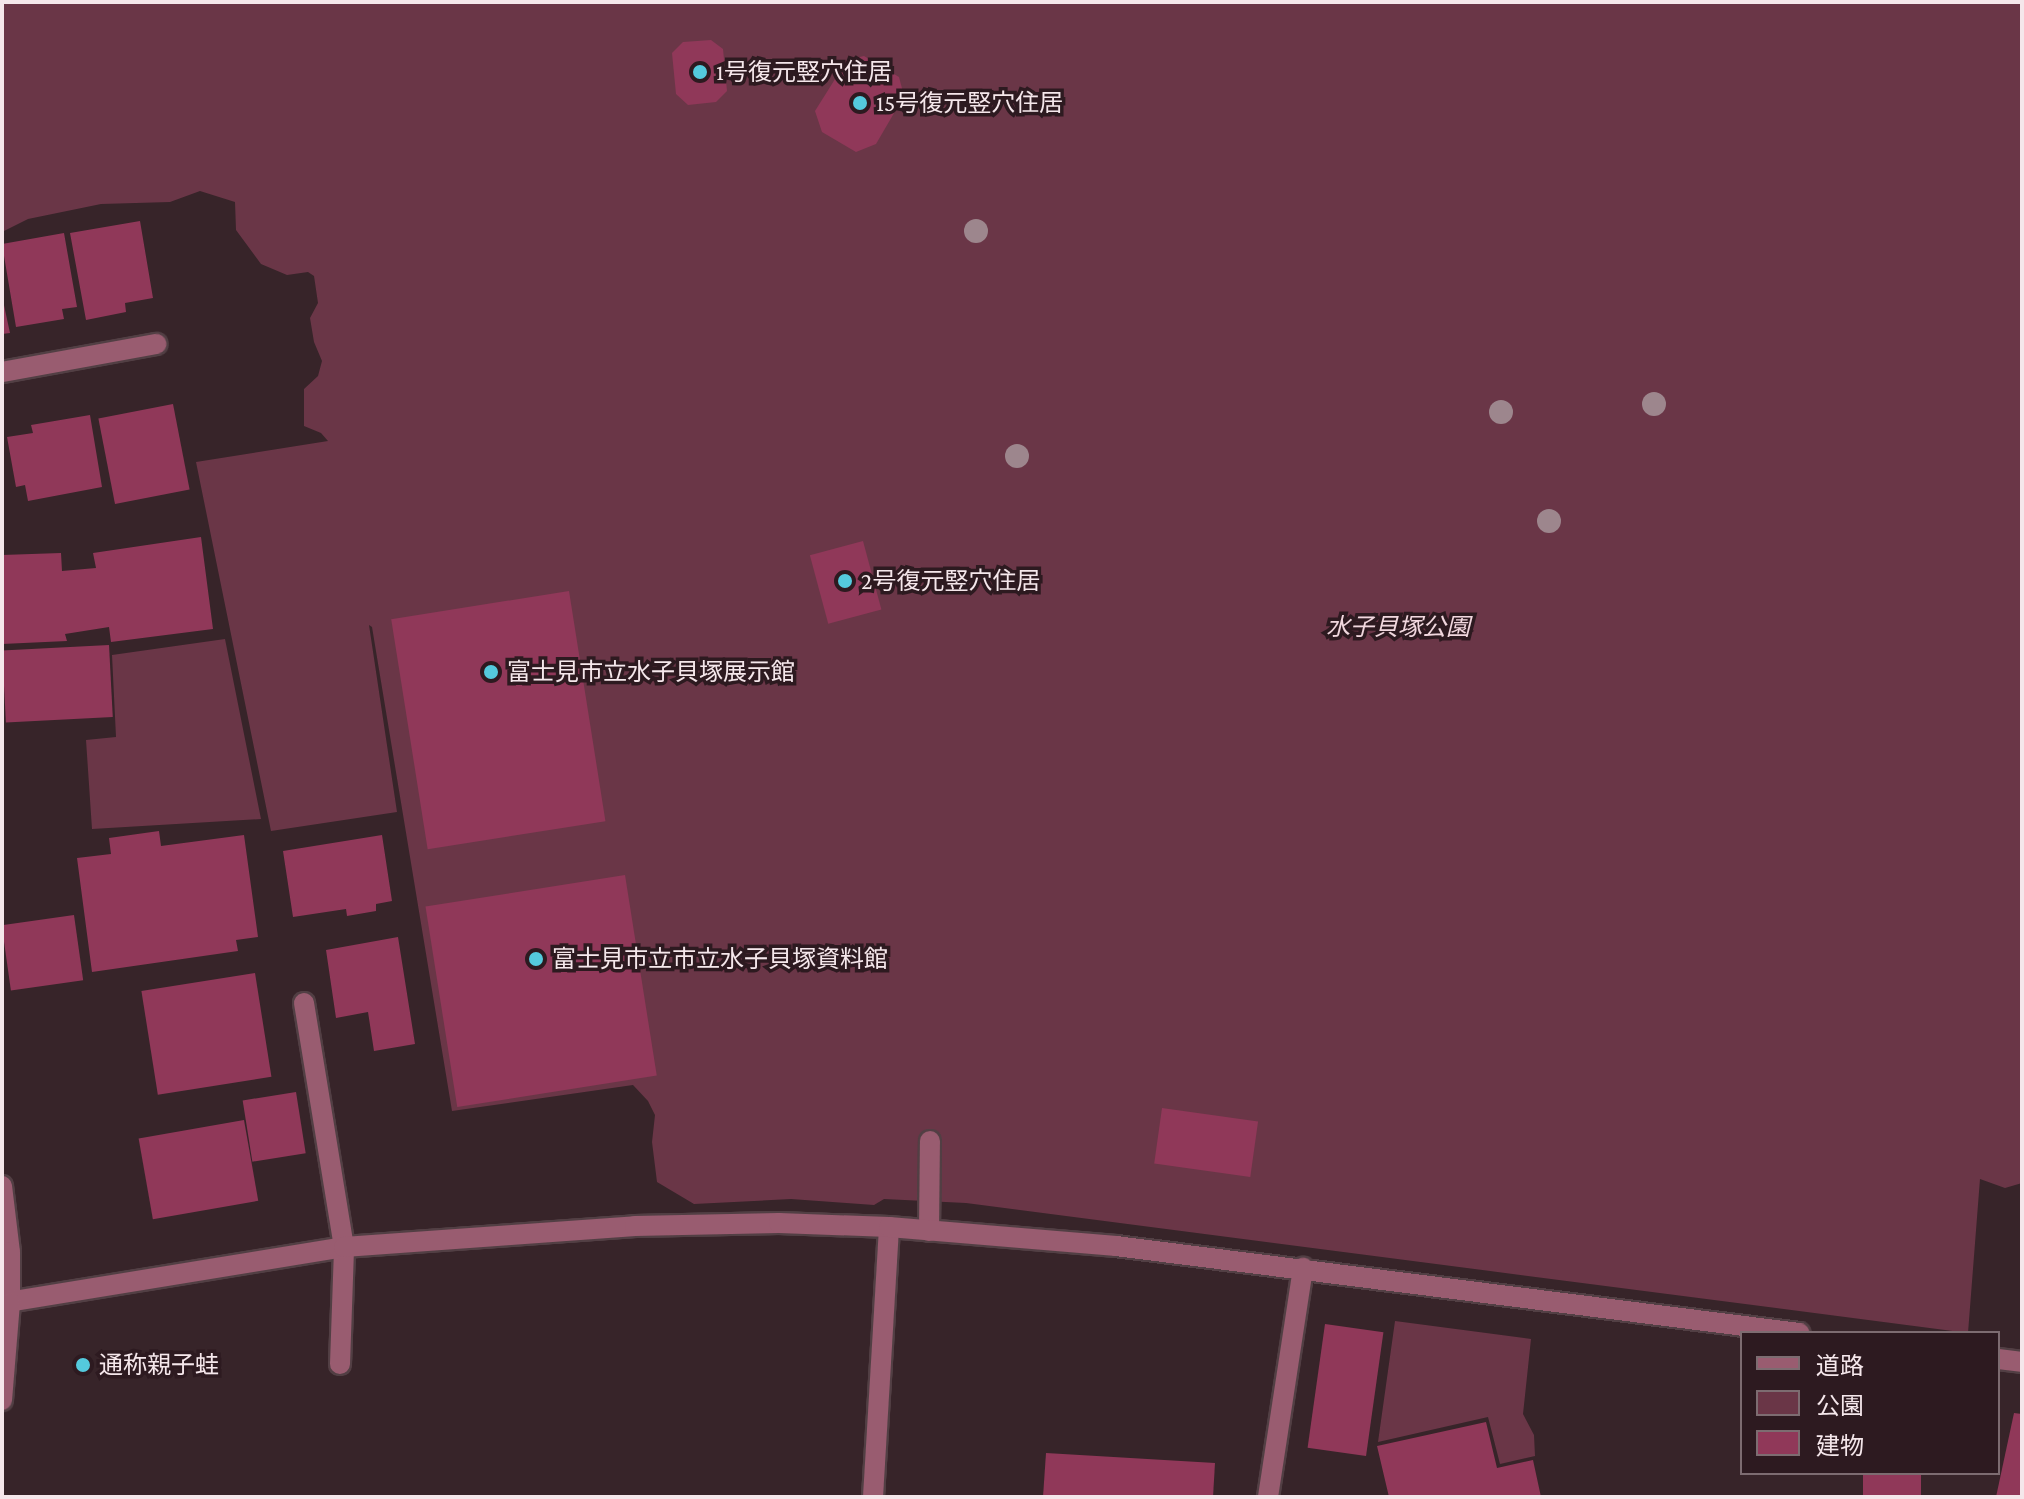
<!DOCTYPE html>
<meta charset="utf-8">
<style>
body{margin:0}
#map{position:relative;width:2024px;height:1499px;overflow:hidden;background:#372429;font-family:"Crimson Pro","Noto Sans JP",serif}
div>[style]{position:absolute}
.green>*{inset:0;background:#6a3647}
.building>*{inset:0;background:#903859;transform-origin:0 0}
.roads{filter:drop-shadow(2px 0 #523f44) drop-shadow(-2px 0 #523f44) drop-shadow(0 2px #523f44) drop-shadow(0 -2px #523f44)}
.service>*{height:20px;margin:-10px;padding:0 10px;transform-origin:10px;border-radius:10px;background:#995c70}
.minor>*{height:20px;margin:-10px;padding:0 10px;transform-origin:10px;border-radius:10px;background:#995c70}
.tertiary>*{height:20px;margin:-10px;padding:0 10px;transform-origin:10px;border-radius:10px;background:#995c70}
.trees>*{width:24px;height:24px;margin:-12px;border-radius:50%;background:#9d868d}
.dots>*{width:22px;height:22px;translate:-50% -50%;box-sizing:border-box;border:4px solid #2d1a20;border-radius:50%}
span{translate:-50% -50%;white-space:nowrap;text-align:center;line-height:1.15;-webkit-text-stroke:7px #2d1a20;paint-order:stroke}
.poi-label{font-size:24px;color:#f5e7eb}
.left{translate:0 -50%;text-align:left}
.park-label{font-size:24px;color:#f1d7de;font-style:italic}
.frame{position:absolute;inset:0;border:4px solid #f5e7eb;pointer-events:none}
.legend{position:absolute;left:1740px;top:1331px;width:260px;height:144px;box-sizing:border-box;background:#2d1a20;border:2px solid #7d6c71;margin:0;padding:10px 14px;list-style:none;font-size:24px;color:#f5e7eb}
.legend li{display:flex;align-items:center;gap:16px;height:40px}
.legend b{width:40px;border:2px solid #7d6c71}
</style>
<div id="map">
<div class="green">
<div style="clip-path:polygon(2px 2px,2022px 2px,2022px 1183px,2005px 1188px,1980px 1179px,1968px 1333px,966px 1203px,884px 1199px,874px 1205px,791px 1199px,694px 1204px,657px 1182px,652px 1142px,655px 1115px,648px 1101px,633px 1085px,452px 1111px,372px 627px,369px 625px,397px 812px,271px 831px,196px 462px,328px 441px,321px 433px,304px 426px,304px 389px,318px 376px,322px 361px,314px 342px,310px 318px,318px 303px,314px 276px,308px 272px,287px 275px,261px 264px,236px 230px,235px 202px,200px 191px,170px 202px,101px 204px,28px 219px,2px 232px)"></div>
<div style="clip-path:polygon(225px 639px,261px 819px,92px 829px,86px 740px,116px 737px,112px 655px)"></div>
<div style="clip-path:polygon(1395px 1321px,1531px 1339px,1523px 1414px,1534px 1435px,1535px 1456px,1500px 1464px,1488px 1417px,1378px 1442px)"></div>
</div>
<div class="building">
<div style="clip-path:polygon(711px 40px,723px 49px,727px 91px,716px 102px,688px 105px,676px 94px,672px 53px,683px 42px)"></div>
<div style="clip-path:polygon(864px 56px,899px 77px,904px 96px,876px 144px,856px 152px,822px 132px,815px 111px,847px 60px)"></div>
<div style="clip-path:polygon(140px 221px,153px 298px,125px 303px,126px 312px,86px 320px,70px 233px)"></div>
<div style="clip-path:polygon(64px 233px,77px 307px,62px 309px,64px 319px,16px 327px,2px 244px)"></div>
<div style="clip-path:polygon(2px 296px,10px 333px,2px 334px)"></div>
<div style="left:173px;top:404px;width:87px;height:76px;rotate:79deg"></div>
<div style="clip-path:polygon(90px 415px,102px 487px,28px 501px,25px 485px,16px 487px,7px 437px,33px 433px,31px 425px)"></div>
<div style="clip-path:polygon(201px 537px,213px 629px,111px 642px,109px 627px,65px 634px,67px 641px,2px 644px,2px 555px,61px 553px,62px 571px,96px 568px,93px 553px)"></div>
<div style="left:863px;top:541px;width:71px;height:55px;rotate:75deg"></div>
<div style="left:569px;top:591px;width:233px;height:180px;rotate:81deg"></div>
<div style="left:109px;top:645px;width:72px;height:107px;rotate:87deg"></div>
<div style="clip-path:polygon(159px 831px,161px 846px,244px 835px,258px 937px,236px 940px,238px 951px,92px 972px,77px 858px,111px 854px,109px 838px)"></div>
<div style="clip-path:polygon(382px 835px,392px 901px,376px 904px,376px 911px,347px 916px,346px 909px,293px 917px,283px 851px)"></div>
<div style="left:625px;top:875px;width:203px;height:202px;rotate:81deg"></div>
<div style="left:74px;top:915px;width:66px;height:73px;rotate:82deg"></div>
<div style="clip-path:polygon(398px 937px,415px 1044px,374px 1051px,368px 1012px,336px 1018px,326px 950px)"></div>
<div style="left:255px;top:973px;width:105px;height:115px;rotate:81deg"></div>
<div style="left:296px;top:1092px;width:62px;height:54px;rotate:81deg"></div>
<div style="left:1162px;top:1108px;width:97px;height:56px;rotate:8deg"></div>
<div style="left:244px;top:1120px;width:82px;height:107px;rotate:80deg"></div>
<div style="left:1325px;top:1324px;width:59px;height:125px;rotate:8deg"></div>
<div style="clip-path:polygon(2014px 1413px,2022px 1414px,2022px 1497px,1996px 1497px)"></div>
<div style="clip-path:polygon(1486px 1422px,1497px 1468px,1533px 1460px,1541px 1497px,1389px 1497px,1377px 1446px)"></div>
<div style="clip-path:polygon(1046px 1453px,1215px 1463px,1213px 1497px,1043px 1497px)"></div>
<div style="left:1863px;top:1473px;width:58px;height:24px"></div>
</div>
<div class="roads">
<div class="service">
<div style="left:929px;top:1231px;width:90px;rotate:-89.4deg"></div>
<div style="left:340px;top:1364px;width:117px;rotate:-88deg"></div>
<div style="left:873px;top:1497px;width:270px;rotate:-86.6deg"></div>
</div>
<div class="minor">
<div style="left:2px;top:372px;width:157px;rotate:-10.3deg"></div>
<div style="left:304px;top:1003px;width:247px;rotate:80.7deg"></div>
<div style="left:2px;top:1186px;width:66px;rotate:83.1deg"></div>
<div style="left:10px;top:1252px;width:51px;rotate:90deg"></div>
<div style="left:1268px;top:1497px;width:232px;rotate:-81.3deg"></div>
</div>
<div class="tertiary">
<div style="left:2px;top:1303px;width:347px;rotate:-9.3deg"></div>
<div style="left:344px;top:1247px;width:292px;rotate:-4.1deg"></div>
<div style="left:635px;top:1226px;width:144px;rotate:-1.2deg"></div>
<div style="left:779px;top:1223px;width:110px;rotate:2.1deg"></div>
<div style="left:889px;top:1227px;width:228px;rotate:4.8deg"></div>
<div style="left:1116px;top:1246px;width:689px;rotate:7.26deg"></div>
<div style="left:1998px;top:1359px;width:24px;rotate:7deg"></div>
<div style="left:2px;top:1400px;width:97px;rotate:-85.3deg"></div>
</div>
</div>
<div class="trees">
<div style="left:976px;top:231px"></div>
<div style="left:1654px;top:404px"></div>
<div style="left:1501px;top:412px"></div>
<div style="left:1017px;top:456px"></div>
<div style="left:1549px;top:521px"></div>
</div>
<div class="dots">
<div style="left:700px;top:72px;background:#54cadd"></div>
<div style="left:860px;top:103px;background:#54cadd"></div>
<div style="left:845px;top:581px;background:#54cadd"></div>
<div style="left:491px;top:672px;background:#54cadd"></div>
<div style="left:536px;top:959px;background:#54cadd"></div>
<div style="left:83px;top:1365px;background:#54cadd"></div>
</div>
<div class="poi-label">
<span class="left" style="left:716px;top:72px">1号復元竪穴住居</span>
<span class="left" style="left:876px;top:103px">15号復元竪穴住居</span>
<span class="left" style="left:861px;top:581px">2号復元竪穴住居</span>
<span class="left" style="left:507px;top:672px">富士見市立水子貝塚展示館</span>
<span class="left" style="left:552px;top:959px">富士見市立市立水子貝塚資料館</span>
<span class="left" style="left:99px;top:1365px">通称親子蛙</span>
</div>
<div class="park-label">
<span style="left:1398px;top:627px">水子貝塚公園</span>
</div>
<div class="frame"></div>
<ul class="legend">
<li><b style="height:10px;background:#995c70"></b>道路</li>
<li><b style="height:22px;background:#6a3647"></b>公園</li>
<li><b style="height:22px;background:#903859"></b>建物</li>
</ul>
</div>
